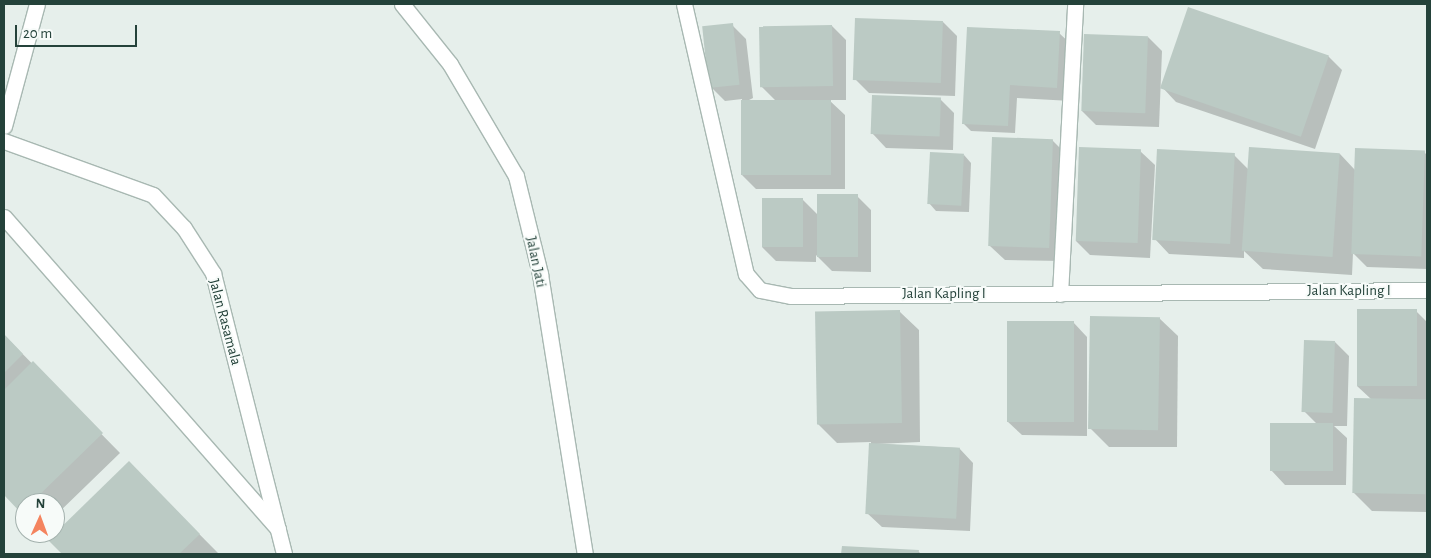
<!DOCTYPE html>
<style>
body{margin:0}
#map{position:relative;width:1431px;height:558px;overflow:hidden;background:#e6efeb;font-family:"Alegreya Sans",sans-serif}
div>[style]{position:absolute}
.shadow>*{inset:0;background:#0003}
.building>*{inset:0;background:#bbcac4;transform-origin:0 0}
.roads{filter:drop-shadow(1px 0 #a8b8b2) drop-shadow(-1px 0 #a8b8b2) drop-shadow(0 1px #a8b8b2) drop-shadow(0 -1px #a8b8b2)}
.minor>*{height:15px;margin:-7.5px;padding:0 7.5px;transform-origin:7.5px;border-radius:7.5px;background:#fff}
span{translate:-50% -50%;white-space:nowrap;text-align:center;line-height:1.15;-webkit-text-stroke:4px #f7fbf9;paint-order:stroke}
.street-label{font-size:15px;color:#24423a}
.frame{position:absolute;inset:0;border:5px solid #24423a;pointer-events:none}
.north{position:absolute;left:15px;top:493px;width:50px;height:50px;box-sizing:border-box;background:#f7fbf9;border:1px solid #a3b1ad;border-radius:50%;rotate:2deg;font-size:14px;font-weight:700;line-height:20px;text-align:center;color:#24423a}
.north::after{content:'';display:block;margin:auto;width:18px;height:22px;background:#f4845f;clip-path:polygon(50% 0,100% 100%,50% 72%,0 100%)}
.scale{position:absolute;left:15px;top:25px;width:122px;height:22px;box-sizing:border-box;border:2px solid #24423a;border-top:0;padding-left:6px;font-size:15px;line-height:18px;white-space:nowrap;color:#24423a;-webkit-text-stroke:4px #f7fbf9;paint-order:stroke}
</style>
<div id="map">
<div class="shadow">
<div style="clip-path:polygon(943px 22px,957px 36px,955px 96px,869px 93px,855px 79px)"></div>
<div style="clip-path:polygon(732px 25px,746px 39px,753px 98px,747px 101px,776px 101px,761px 86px,832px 26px,846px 40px,846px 100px,829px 100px,845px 115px,845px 189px,756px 189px,742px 175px,742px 99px,725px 101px,711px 87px)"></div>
<div style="clip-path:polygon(1059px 33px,1074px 47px,1071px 101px,1017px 98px,1015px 133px,971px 131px,963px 123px)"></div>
<div style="clip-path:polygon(1148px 37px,1162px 51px,1159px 127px,1096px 125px,1082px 111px)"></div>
<div style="clip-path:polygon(1328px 56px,1342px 70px,1315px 149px,1176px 102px,1162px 87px)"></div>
<div style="clip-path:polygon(940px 99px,954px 113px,953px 150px,886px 148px,872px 133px)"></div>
<div style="clip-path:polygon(1052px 140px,1066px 154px,1063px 261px,1005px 260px,990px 246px)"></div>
<div style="clip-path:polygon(1140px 151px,1155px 165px,1150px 258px,1090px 255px,1076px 241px)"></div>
<div style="clip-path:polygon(1424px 152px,1427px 155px,1427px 269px,1367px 267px,1353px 253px,1352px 275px,1263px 269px,1244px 251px,1244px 258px,1169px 254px,1155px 239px,1234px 155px,1249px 170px,1340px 154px,1355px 170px)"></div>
<div style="clip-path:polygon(964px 155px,971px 163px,969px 212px,936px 211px,929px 203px)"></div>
<div style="clip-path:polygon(857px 196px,871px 210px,871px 272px,832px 271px,816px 255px,816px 262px,776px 261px,762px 247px,802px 199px,818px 215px)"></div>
<div style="clip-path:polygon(1416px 311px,1427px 322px,1427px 512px,1372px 511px,1354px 493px,1371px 399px,1357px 386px)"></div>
<div style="clip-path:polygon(900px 312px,919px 330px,920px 442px,876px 444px,959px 448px,973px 463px,970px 531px,882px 527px,867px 513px,871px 442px,837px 443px,818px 424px)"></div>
<div style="clip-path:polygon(1159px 318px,1178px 336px,1177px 447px,1109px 447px,1090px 428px)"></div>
<div style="clip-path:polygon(1073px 322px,1087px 337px,1087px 436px,1022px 435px,1007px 421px)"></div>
<div style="clip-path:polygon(4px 335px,120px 453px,55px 516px,55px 503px,25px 503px,25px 515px,4px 493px)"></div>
<div style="clip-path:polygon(1335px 342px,1349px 356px,1347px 426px,1334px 426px,1347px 438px,1346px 485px,1285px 485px,1271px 470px,1317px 424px,1304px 411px)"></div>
<div style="clip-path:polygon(129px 463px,218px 553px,63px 554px,49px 540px)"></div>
<div style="clip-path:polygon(843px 547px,918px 551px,921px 554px,843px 554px)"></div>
</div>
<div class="building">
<div style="left:1188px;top:7px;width:149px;height:86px;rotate:19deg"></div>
<div style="left:855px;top:18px;width:88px;height:62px;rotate:2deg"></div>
<div style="left:733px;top:23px;width:62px;height:31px;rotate:84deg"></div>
<div style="left:832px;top:25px;width:61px;height:73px;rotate:89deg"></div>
<div style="clip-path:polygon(967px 27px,1060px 31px,1057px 88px,1010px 85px,1008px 126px,962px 124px)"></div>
<div style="left:1084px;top:34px;width:64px;height:77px;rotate:2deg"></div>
<div style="left:872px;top:95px;width:69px;height:39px;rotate:2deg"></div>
<div style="left:741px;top:100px;width:90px;height:75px"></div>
<div style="left:992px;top:137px;width:61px;height:109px;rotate:2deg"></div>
<div style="left:1079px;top:147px;width:62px;height:94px;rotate:2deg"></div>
<div style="left:1249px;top:147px;width:91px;height:104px;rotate:4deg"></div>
<div style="left:1355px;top:148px;width:70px;height:106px;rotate:2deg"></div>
<div style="left:1157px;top:149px;width:78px;height:91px;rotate:3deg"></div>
<div style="left:930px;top:152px;width:34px;height:52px;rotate:3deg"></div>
<div style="left:817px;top:194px;width:41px;height:63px"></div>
<div style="left:762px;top:198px;width:41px;height:49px"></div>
<div style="left:1357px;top:309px;width:60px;height:77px"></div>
<div style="left:900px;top:310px;width:113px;height:85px;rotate:89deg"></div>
<div style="left:1090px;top:316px;width:70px;height:113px;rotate:1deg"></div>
<div style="left:1007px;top:321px;width:67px;height:101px"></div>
<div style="clip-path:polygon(4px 334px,23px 354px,4px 373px)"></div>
<div style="left:1304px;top:340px;width:31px;height:72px;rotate:2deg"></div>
<div style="clip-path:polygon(33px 361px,103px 433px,31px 503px,25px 503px,21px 513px,4px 495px,4px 390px)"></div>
<div style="left:1354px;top:398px;width:73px;height:95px;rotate:1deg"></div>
<div style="left:1270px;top:423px;width:63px;height:48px"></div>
<div style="left:869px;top:443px;width:91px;height:71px;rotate:3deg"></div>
<div style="clip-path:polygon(129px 461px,200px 534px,179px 554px,62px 554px,48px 540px)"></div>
<div style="clip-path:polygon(842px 546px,919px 550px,918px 554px,841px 554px)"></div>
</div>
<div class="roads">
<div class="minor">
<div style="left:402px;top:4px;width:77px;rotate:51.3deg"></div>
<div style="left:450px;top:64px;width:130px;rotate:59.5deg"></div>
<div style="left:516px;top:176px;width:101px;rotate:76.2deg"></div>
<div style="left:540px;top:274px;width:284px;rotate:80.9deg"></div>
<div style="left:684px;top:4px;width:277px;rotate:77.1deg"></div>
<div style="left:746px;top:274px;width:21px;rotate:49deg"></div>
<div style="left:760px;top:290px;width:32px;rotate:11deg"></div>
<div style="left:791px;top:296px;width:636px;rotate:-0.54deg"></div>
<div style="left:4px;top:126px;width:126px;rotate:-74.9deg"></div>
<div style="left:4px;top:141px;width:158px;rotate:19.9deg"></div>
<div style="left:153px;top:195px;width:45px;rotate:46.8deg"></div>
<div style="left:184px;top:228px;width:54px;rotate:57.2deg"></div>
<div style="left:213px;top:273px;width:290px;rotate:75.8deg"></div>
<div style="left:4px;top:217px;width:415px;rotate:48.7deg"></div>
<div style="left:1060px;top:294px;width:290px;rotate:-87deg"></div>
</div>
</div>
<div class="street-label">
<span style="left:536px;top:262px;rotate:78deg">Jalan Jati</span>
<span style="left:1349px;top:291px">Jalan Kapling I</span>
<span style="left:944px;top:294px">Jalan Kapling I</span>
<span style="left:225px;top:322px;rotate:75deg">Jalan Rasamala</span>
</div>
<div class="frame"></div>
<div class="north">N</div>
<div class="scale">20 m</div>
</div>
